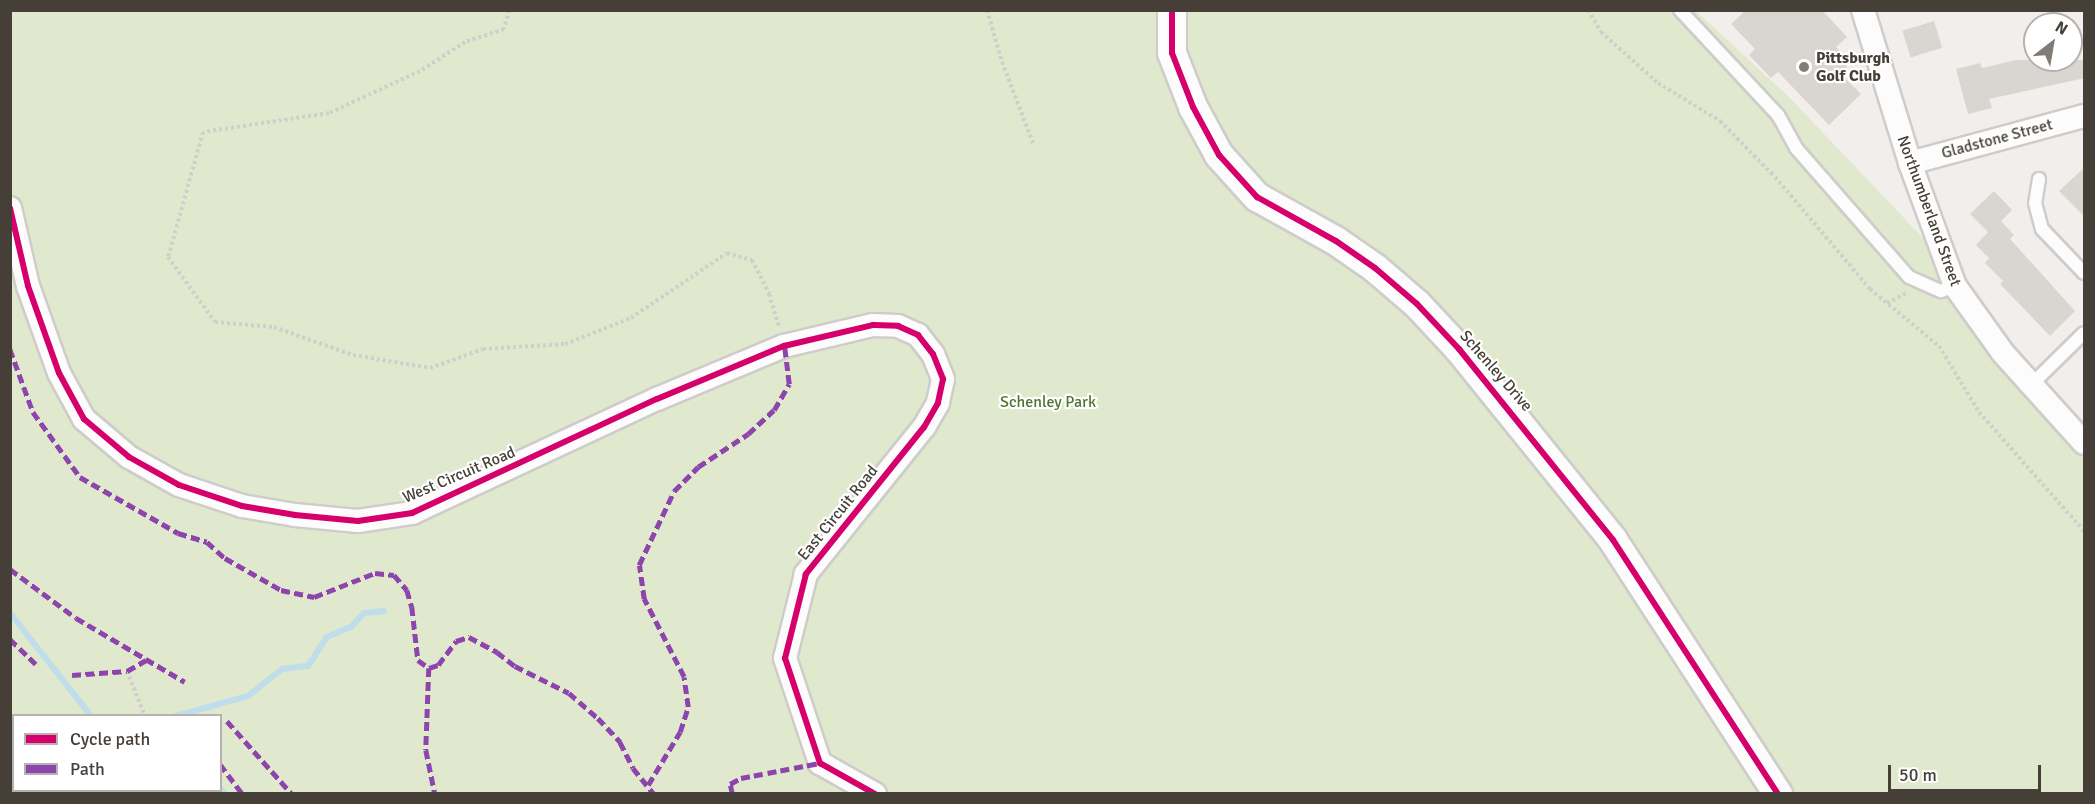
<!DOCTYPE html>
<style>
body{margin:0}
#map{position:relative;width:2095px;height:804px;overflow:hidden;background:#f1eeeb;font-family:Signika,sans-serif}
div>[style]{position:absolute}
.green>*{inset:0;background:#e0e8cd}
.stream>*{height:6px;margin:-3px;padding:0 3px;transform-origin:3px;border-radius:3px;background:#bfddeb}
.building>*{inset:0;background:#d9d6d2;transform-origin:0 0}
.path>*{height:4px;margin-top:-2px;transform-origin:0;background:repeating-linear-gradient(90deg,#d1cecb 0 3px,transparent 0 6px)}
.roads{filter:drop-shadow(2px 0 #cfccc9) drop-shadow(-2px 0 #cfccc9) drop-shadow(0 2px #cfccc9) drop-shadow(0 -2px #cfccc9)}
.service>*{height:12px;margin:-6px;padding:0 6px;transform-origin:6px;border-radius:6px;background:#fdfcfc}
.minor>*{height:22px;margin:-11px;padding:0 11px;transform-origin:11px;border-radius:11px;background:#fdfcfc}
.tertiary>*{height:28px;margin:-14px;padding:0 14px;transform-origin:14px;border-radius:14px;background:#fdfcfc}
.quiet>*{height:4.5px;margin-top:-2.25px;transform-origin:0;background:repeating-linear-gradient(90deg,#8e44ad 0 9px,transparent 0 13.5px)}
.cycleway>*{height:6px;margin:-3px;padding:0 3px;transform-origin:3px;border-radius:3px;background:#d6006c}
.dots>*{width:16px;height:16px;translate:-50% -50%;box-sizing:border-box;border:3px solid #fff;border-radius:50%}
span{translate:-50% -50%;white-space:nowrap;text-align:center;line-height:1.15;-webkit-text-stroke:4.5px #fff;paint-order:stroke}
.poi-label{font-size:16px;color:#463f38;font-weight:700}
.left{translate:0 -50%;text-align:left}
.street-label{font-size:16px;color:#463f38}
.park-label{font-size:16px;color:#4f742f}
.frame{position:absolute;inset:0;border:12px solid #463f38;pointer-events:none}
.legend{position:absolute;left:12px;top:714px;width:210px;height:78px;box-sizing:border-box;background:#fff;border:2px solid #b5b2af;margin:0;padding:8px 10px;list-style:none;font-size:18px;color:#463f38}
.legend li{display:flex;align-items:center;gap:12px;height:30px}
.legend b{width:30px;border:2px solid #b5b2af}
.north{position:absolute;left:2023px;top:12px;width:60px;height:60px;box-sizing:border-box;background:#fff;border:2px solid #b5b2af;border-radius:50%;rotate:31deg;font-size:16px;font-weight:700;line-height:24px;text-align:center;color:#463f38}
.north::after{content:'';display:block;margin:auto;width:21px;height:27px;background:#827c77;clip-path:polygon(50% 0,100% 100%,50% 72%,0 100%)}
.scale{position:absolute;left:1888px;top:765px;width:153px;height:27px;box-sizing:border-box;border:3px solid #463f38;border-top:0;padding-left:8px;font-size:18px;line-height:21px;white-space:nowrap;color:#463f38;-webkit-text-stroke:4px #fff;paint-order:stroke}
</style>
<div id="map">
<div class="green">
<div style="clip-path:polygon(evenodd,10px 11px,1696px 11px,1789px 97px,1958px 275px,2084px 443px,2084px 793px,11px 793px,10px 11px,14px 716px,220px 716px,220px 790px,14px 790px,14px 716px)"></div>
</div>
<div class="stream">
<div style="left:10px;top:613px;width:131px;rotate:51.8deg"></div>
<div style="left:176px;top:716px;width:75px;rotate:-15.5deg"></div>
<div style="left:248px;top:696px;width:43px;rotate:-38.5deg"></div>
<div style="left:282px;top:669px;width:26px;rotate:-7deg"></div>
<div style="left:308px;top:666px;width:35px;rotate:-57deg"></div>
<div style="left:327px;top:637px;width:26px;rotate:-23deg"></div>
<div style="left:351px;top:627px;width:19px;rotate:-47deg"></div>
<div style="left:364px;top:613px;width:20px;rotate:-6deg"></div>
<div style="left:220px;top:788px;width:8px;rotate:50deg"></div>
</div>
<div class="building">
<div style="clip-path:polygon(1746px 10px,1822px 10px,1847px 37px,1836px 47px,1851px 63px,1840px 73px,1861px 94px,1829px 125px,1778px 72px,1771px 78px,1749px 55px,1755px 49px,1731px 24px)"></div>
<div style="left:1934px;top:21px;width:28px;height:33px;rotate:73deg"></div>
<div style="clip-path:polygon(2016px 60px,2085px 60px,2085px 78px,1989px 99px,1992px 108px,1968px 114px,1956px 69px,1980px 63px,1982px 68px)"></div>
<div style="clip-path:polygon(2085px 167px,2085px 217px,2059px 191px)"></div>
<div style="clip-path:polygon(1994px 191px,2012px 210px,2001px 221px,2014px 235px,2010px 239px,2075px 311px,2050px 336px,2000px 284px,2003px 281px,1985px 263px,1989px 258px,1976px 245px,1988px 232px,1970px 214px)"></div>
</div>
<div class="path">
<div style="left:509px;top:10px;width:20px;rotate:105deg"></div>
<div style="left:504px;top:29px;width:41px;rotate:161.6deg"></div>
<div style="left:465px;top:42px;width:54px;rotate:147.2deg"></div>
<div style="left:420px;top:71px;width:100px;rotate:155.2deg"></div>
<div style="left:329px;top:113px;width:127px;rotate:171.4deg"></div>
<div style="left:203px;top:132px;width:130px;rotate:105.6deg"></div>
<div style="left:168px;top:257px;width:80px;rotate:54.1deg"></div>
<div style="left:215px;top:322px;width:59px;rotate:4.8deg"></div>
<div style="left:274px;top:327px;width:84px;rotate:19.5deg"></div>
<div style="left:353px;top:355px;width:78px;rotate:9.6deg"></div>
<div style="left:430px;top:368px;width:56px;rotate:-19.7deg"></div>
<div style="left:483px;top:349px;width:82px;rotate:-3.5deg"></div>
<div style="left:565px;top:344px;width:71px;rotate:-21.5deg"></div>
<div style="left:631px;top:318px;width:116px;rotate:-34.1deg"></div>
<div style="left:727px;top:253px;width:26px;rotate:16deg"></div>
<div style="left:752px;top:260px;width:38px;rotate:63deg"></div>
<div style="left:769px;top:294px;width:34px;rotate:73deg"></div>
<div style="left:987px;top:10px;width:54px;rotate:73.9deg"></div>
<div style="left:1002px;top:62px;width:87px;rotate:69.1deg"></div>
<div style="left:1588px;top:10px;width:26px;rotate:59deg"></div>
<div style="left:1601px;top:32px;width:76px;rotate:41.8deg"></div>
<div style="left:1658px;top:83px;width:73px;rotate:31.5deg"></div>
<div style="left:1720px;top:121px;width:78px;rotate:45.5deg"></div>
<div style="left:1775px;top:177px;width:147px;rotate:49.7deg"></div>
<div style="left:1870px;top:289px;width:89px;rotate:39.6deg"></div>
<div style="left:1939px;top:346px;width:77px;rotate:58.8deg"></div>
<div style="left:1979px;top:412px;width:159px;rotate:48.6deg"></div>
<div style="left:1887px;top:303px;width:22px;rotate:-27deg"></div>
<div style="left:127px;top:671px;width:48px;rotate:68.2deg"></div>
</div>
<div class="roads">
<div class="service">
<div style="left:1680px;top:10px;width:144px;rotate:47deg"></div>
<div style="left:1778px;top:115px;width:38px;rotate:61deg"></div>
<div style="left:1796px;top:148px;width:171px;rotate:48.8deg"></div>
<div style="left:1909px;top:277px;width:35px;rotate:24deg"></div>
<div style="left:1941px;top:291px;width:15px;rotate:-20deg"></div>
<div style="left:2039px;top:179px;width:24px;rotate:99deg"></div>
<div style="left:2035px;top:203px;width:27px;rotate:75deg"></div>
<div style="left:2042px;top:229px;width:61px;rotate:46.3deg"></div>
<div style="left:2031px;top:385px;width:74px;rotate:-44.5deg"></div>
</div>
<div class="minor">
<div style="left:1863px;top:10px;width:160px;rotate:72.9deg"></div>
<div style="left:1910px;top:163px;width:131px;rotate:69.9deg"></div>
<div style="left:1955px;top:286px;width:82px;rotate:54.4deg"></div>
<div style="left:2003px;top:353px;width:121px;rotate:48deg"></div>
<div style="left:1910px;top:163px;width:180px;rotate:-15.1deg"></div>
<div style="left:10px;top:208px;width:80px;rotate:77deg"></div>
<div style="left:28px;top:286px;width:92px;rotate:70.4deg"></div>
<div style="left:59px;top:373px;width:52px;rotate:61.5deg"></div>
<div style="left:84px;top:419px;width:59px;rotate:40.2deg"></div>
<div style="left:129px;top:457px;width:57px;rotate:29.2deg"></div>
<div style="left:179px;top:485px;width:66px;rotate:18.4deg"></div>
<div style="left:242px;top:506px;width:54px;rotate:9.6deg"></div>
<div style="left:295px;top:515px;width:63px;rotate:5.4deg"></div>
<div style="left:358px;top:521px;width:55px;rotate:-8.4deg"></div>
<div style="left:412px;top:513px;width:270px;rotate:-25deg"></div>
<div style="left:657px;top:399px;width:138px;rotate:-22.7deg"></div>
<div style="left:784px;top:346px;width:91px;rotate:-13.3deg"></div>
<div style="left:873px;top:325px;width:25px;rotate:2deg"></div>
<div style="left:898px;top:326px;width:22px;rotate:24deg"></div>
<div style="left:918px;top:335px;width:24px;rotate:52deg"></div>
<div style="left:933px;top:354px;width:27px;rotate:68deg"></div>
<div style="left:943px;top:379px;width:25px;rotate:102deg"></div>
<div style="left:938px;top:403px;width:28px;rotate:120deg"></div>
<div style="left:924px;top:427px;width:189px;rotate:128.8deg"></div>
<div style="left:806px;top:574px;width:87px;rotate:104deg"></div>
<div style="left:785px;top:658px;width:111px;rotate:71.6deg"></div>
<div style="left:820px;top:763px;width:63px;rotate:29.4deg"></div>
</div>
<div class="tertiary">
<div style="left:1172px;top:10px;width:43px;rotate:90deg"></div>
<div style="left:1172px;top:53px;width:58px;rotate:68.7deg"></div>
<div style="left:1193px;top:107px;width:55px;rotate:61.6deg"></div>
<div style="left:1219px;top:155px;width:57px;rotate:47.9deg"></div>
<div style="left:1257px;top:197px;width:90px;rotate:29.1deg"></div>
<div style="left:1336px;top:241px;width:47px;rotate:34.7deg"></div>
<div style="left:1375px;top:268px;width:55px;rotate:40.6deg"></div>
<div style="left:1417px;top:304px;width:62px;rotate:47deg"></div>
<div style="left:1459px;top:349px;width:245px;rotate:51.1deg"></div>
<div style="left:1613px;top:540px;width:303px;rotate:57deg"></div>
</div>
</div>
<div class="quiet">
<div style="left:10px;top:349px;width:67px;rotate:69.9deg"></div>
<div style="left:33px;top:412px;width:80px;rotate:54.1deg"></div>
<div style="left:80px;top:477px;width:113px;rotate:29.7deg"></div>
<div style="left:178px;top:533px;width:30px;rotate:17deg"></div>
<div style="left:207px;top:542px;width:24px;rotate:42deg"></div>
<div style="left:225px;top:558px;width:64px;rotate:29.7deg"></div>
<div style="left:281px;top:590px;width:34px;rotate:12deg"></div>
<div style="left:314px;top:597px;width:66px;rotate:-21.5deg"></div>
<div style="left:375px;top:573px;width:19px;rotate:6deg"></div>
<div style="left:394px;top:575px;width:20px;rotate:49deg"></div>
<div style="left:407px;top:590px;width:18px;rotate:74deg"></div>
<div style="left:412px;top:607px;width:53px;rotate:83.5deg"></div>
<div style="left:418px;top:660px;width:14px;rotate:36deg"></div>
<div style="left:429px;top:668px;width:9px;rotate:-18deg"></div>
<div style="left:438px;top:665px;width:30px;rotate:-53deg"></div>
<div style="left:456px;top:641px;width:14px;rotate:-17deg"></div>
<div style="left:469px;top:637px;width:32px;rotate:28deg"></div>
<div style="left:497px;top:652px;width:23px;rotate:38deg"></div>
<div style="left:515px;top:666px;width:60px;rotate:26.6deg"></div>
<div style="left:569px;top:693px;width:38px;rotate:41deg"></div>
<div style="left:598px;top:718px;width:33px;rotate:47deg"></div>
<div style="left:620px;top:742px;width:29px;rotate:63deg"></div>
<div style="left:633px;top:768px;width:33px;rotate:51deg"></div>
<div style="left:10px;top:569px;width:82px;rotate:36.6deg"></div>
<div style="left:76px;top:618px;width:126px;rotate:30.4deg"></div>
<div style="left:10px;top:639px;width:36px;rotate:44deg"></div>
<div style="left:429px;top:668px;width:82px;rotate:92.1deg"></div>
<div style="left:426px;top:750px;width:45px;rotate:78.4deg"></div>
<div style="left:72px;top:675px;width:55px;rotate:-4.2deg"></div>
<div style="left:127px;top:671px;width:22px;rotate:-30deg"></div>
<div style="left:227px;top:721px;width:98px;rotate:48.3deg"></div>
<div style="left:220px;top:764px;width:38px;rotate:53deg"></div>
<div style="left:648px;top:785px;width:62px;rotate:-58.9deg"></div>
<div style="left:680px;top:732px;width:26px;rotate:-72deg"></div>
<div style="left:688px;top:707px;width:30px;rotate:-98deg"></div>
<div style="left:684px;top:677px;width:88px;rotate:-117.1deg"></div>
<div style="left:644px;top:599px;width:34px;rotate:-98deg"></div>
<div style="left:639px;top:565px;width:82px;rotate:-64.7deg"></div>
<div style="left:674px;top:491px;width:34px;rotate:-45deg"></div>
<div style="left:698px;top:467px;width:60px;rotate:-33.4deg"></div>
<div style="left:748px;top:434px;width:35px;rotate:-43deg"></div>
<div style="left:774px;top:410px;width:30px;rotate:-60deg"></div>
<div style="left:789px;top:384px;width:38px;rotate:-97deg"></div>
<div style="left:732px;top:794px;width:10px;rotate:-101deg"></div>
<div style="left:730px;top:784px;width:13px;rotate:-29deg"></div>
<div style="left:741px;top:778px;width:80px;rotate:-10.8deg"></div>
</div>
<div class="cycleway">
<div style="left:1172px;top:10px;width:43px;rotate:90deg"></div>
<div style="left:1172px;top:53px;width:58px;rotate:68.7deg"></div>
<div style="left:1193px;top:107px;width:55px;rotate:61.6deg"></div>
<div style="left:1219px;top:155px;width:57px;rotate:47.9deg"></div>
<div style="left:1257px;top:197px;width:90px;rotate:29.1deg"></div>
<div style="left:1336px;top:241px;width:47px;rotate:34.7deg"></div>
<div style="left:1375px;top:268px;width:55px;rotate:40.6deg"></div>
<div style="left:1417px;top:304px;width:62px;rotate:47deg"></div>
<div style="left:1459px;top:349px;width:245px;rotate:51.1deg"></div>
<div style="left:1613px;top:540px;width:303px;rotate:57deg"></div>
<div style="left:10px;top:208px;width:80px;rotate:77deg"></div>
<div style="left:28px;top:286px;width:92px;rotate:70.4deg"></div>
<div style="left:59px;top:373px;width:52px;rotate:61.5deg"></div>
<div style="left:84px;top:419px;width:59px;rotate:40.2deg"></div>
<div style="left:129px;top:457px;width:57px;rotate:29.2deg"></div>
<div style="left:179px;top:485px;width:66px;rotate:18.4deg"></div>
<div style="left:242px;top:506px;width:54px;rotate:9.6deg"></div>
<div style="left:295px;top:515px;width:63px;rotate:5.4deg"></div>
<div style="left:358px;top:521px;width:55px;rotate:-8.4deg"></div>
<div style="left:412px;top:513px;width:270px;rotate:-25deg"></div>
<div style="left:657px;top:399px;width:138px;rotate:-22.7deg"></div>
<div style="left:784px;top:346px;width:91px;rotate:-13.3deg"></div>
<div style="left:873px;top:325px;width:25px;rotate:2deg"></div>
<div style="left:898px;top:326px;width:22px;rotate:24deg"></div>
<div style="left:918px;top:335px;width:24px;rotate:52deg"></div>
<div style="left:933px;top:354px;width:27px;rotate:68deg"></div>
<div style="left:943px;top:379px;width:25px;rotate:102deg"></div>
<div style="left:938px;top:403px;width:28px;rotate:120deg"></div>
<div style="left:924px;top:427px;width:189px;rotate:128.8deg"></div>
<div style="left:806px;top:574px;width:87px;rotate:104deg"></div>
<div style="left:785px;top:658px;width:111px;rotate:71.6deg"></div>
<div style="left:820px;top:763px;width:63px;rotate:29.4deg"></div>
</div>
<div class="dots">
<div style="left:1804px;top:67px;background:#827c77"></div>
</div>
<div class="poi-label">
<span class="left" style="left:1816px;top:67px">Pittsburgh<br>Golf Club</span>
</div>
<div class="street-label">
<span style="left:1997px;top:139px;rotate:-15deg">Gladstone Street</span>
<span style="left:1929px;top:211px;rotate:70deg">Northumberland Street</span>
<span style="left:1496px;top:371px;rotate:49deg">Schenley Drive</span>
<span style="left:459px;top:475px;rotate:-23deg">West Circuit Road</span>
<span style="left:838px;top:513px;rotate:-51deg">East Circuit Road</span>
</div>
<div class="park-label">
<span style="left:1048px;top:402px">Schenley Park</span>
</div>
<div class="frame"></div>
<ul class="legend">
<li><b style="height:8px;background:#d6006c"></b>Cycle path</li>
<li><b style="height:8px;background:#8e44ad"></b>Path</li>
</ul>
<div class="north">N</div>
<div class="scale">50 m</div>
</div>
